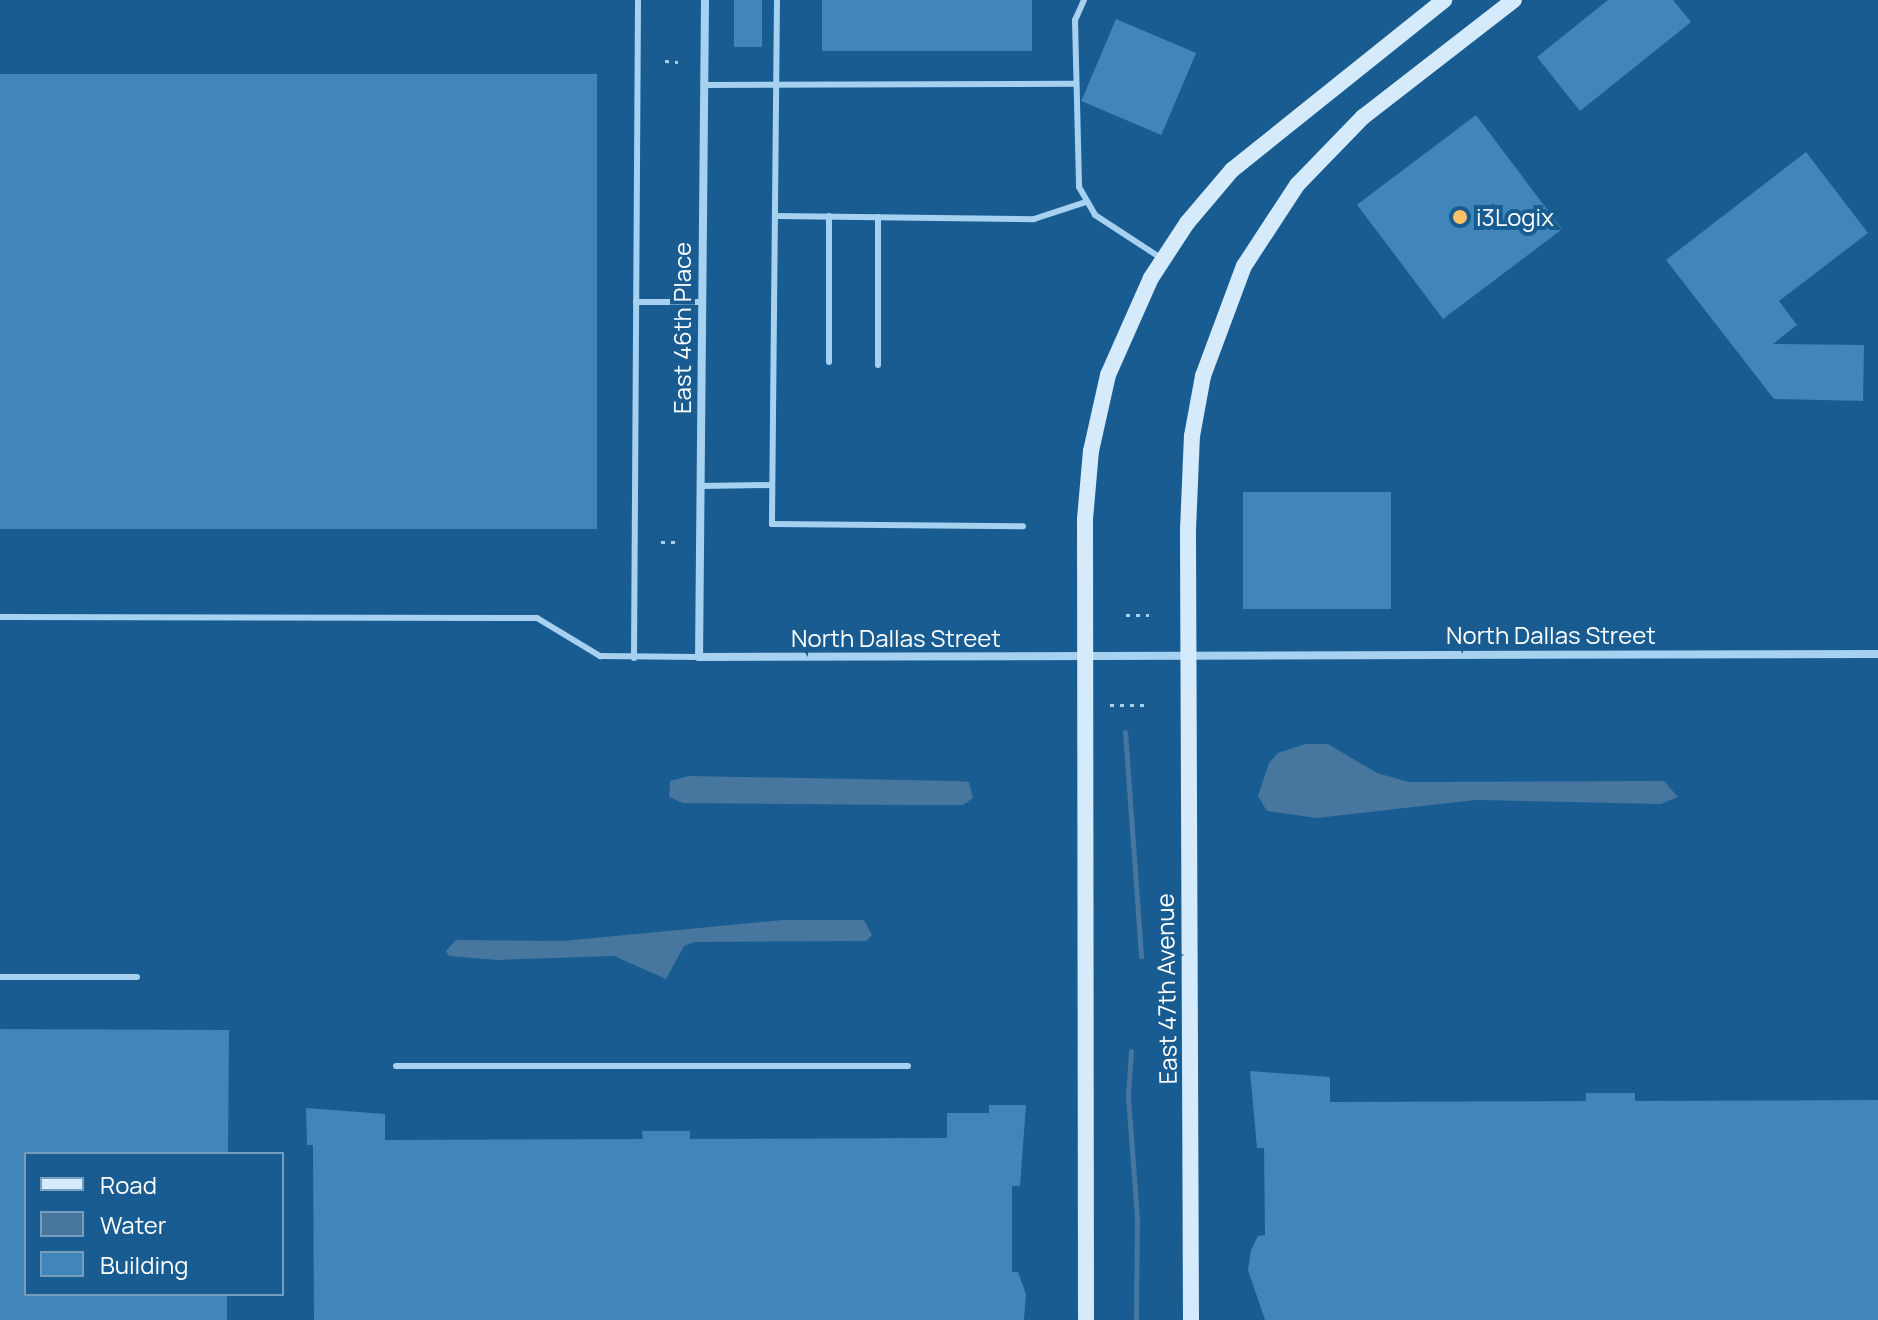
<!DOCTYPE html>
<style>
body{margin:0}
#map{position:relative;width:1878px;height:1320px;overflow:hidden;background:#185c92;font-family:Manrope,sans-serif}
div>[style]{position:absolute}
.water>*{inset:0;background:#47779e}
.stream>*{height:5px;margin:-2.5px;padding:0 2.5px;transform-origin:2.5px;border-radius:2.5px;background:#47779e}
.building>*{inset:0;background:#4086ba;transform-origin:0 0}
.path>*{height:3px;margin-top:-1.5px;transform-origin:0;background:repeating-linear-gradient(90deg,#a7d1f0 0 4px,transparent 0 10px)}
.lane>*{height:6px;margin:-3px;padding:0 3px;transform-origin:3px;border-radius:3px;background:#a7d1f0}
.street>*{height:8px;margin:-4px;padding:0 4px;transform-origin:4px;border-radius:4px;background:#a7d1f0}
.secondary>*{height:16px;margin:-8px;padding:0 8px;transform-origin:8px;border-radius:8px;background:#d5eafb}
.dots>*{width:22px;height:22px;translate:-50% -50%;box-sizing:border-box;border:4px solid #185c92;border-radius:50%}
span{translate:-50% -50%;white-space:nowrap;text-align:center;line-height:1.15;-webkit-text-stroke:8px #185c92;paint-order:stroke}
.poi-label{font-size:24px;color:#fff}
.left{translate:0 -50%;text-align:left}
.street-label{font-size:24px;color:#fff}
.legend{position:absolute;left:24px;top:1152px;width:260px;height:144px;box-sizing:border-box;background:#185c92;border:2px solid #749dbe;margin:0;padding:10px 14px;list-style:none;font-size:24px;color:#fff}
.legend li{display:flex;align-items:center;gap:16px;height:40px}
.legend b{width:40px;border:2px solid #749dbe}
</style>
<div id="map">
<div class="water">
<div style="clip-path:polygon(1305px 744px,1328px 744px,1377px 773px,1409px 782px,1664px 781px,1678px 797px,1661px 804px,1475px 800px,1317px 818px,1267px 811px,1258px 796px,1269px 763px,1278px 753px)"></div>
<div style="clip-path:polygon(689px 776px,957px 781px,969px 782px,973px 798px,963px 805px,903px 805px,683px 803px,669px 797px,670px 781px)"></div>
<div style="clip-path:polygon(783px 920px,864px 920px,872px 935px,866px 941px,694px 942px,684px 946px,666px 979px,614px 956px,497px 960px,449px 956px,446px 951px,456px 940px,563px 941px)"></div>
</div>
<div class="stream">
<div style="left:1125px;top:732px;width:225px;rotate:85.9deg"></div>
<div style="left:1131px;top:1051px;width:45px;rotate:93.8deg"></div>
<div style="left:1128px;top:1096px;width:122px;rotate:85.8deg"></div>
<div style="left:1137px;top:1218px;width:102px;rotate:90.6deg"></div>
</div>
<div class="building">
<div style="left:734px;top:0;width:28px;height:47px"></div>
<div style="left:822px;top:0;width:210px;height:51px"></div>
<div style="clip-path:polygon(1608px 0,1673px 0,1691px 22px,1580px 111px,1537px 57px)"></div>
<div style="left:1116px;top:19px;width:87px;height:89px;rotate:23deg"></div>
<div style="left:0;top:74px;width:597px;height:455px"></div>
<div style="left:1476px;top:115px;width:143px;height:149px;rotate:53deg"></div>
<div style="clip-path:polygon(1806px 152px,1868px 233px,1779px 301px,1797px 325px,1773px 344px,1864px 345px,1863px 401px,1774px 399px,1666px 260px)"></div>
<div style="left:1243px;top:492px;width:148px;height:117px"></div>
<div style="clip-path:polygon(0 1029px,229px 1030px,228px 1154px,26px 1154px,26px 1294px,227px 1294px,227px 1320px,0 1320px)"></div>
<div style="clip-path:polygon(1250px 1071px,1330px 1077px,1330px 1102px,1586px 1101px,1586px 1093px,1635px 1093px,1635px 1101px,1878px 1100px,1878px 1320px,1265px 1320px,1248px 1270px,1251px 1250px,1258px 1236px,1265px 1235px,1264px 1148px,1257px 1148px)"></div>
<div style="clip-path:polygon(989px 1105px,1026px 1105px,1020px 1186px,1012px 1186px,1012px 1272px,1018px 1272px,1026px 1294px,1024px 1320px,314px 1320px,313px 1145px,307px 1145px,306px 1108px,385px 1114px,385px 1140px,643px 1139px,642px 1131px,690px 1131px,690px 1139px,947px 1138px,947px 1113px,989px 1113px)"></div>
</div>
<div class="path">
<div style="left:665px;top:61px;width:13px;rotate:4deg"></div>
<div style="left:661px;top:542px;width:14px"></div>
<div style="left:1126px;top:615px;width:23px"></div>
<div style="left:1110px;top:705px;width:35px"></div>
</div>
<div class="lane">
<div style="left:777px;top:0;width:524px;rotate:90.55deg"></div>
<div style="left:772px;top:524px;width:251px;rotate:0.5deg"></div>
<div style="left:1084px;top:0;width:22px;rotate:114deg"></div>
<div style="left:1075px;top:20px;width:167px;rotate:88.6deg"></div>
<div style="left:1079px;top:187px;width:32px;rotate:60deg"></div>
<div style="left:1095px;top:215px;width:79px;rotate:33.1deg"></div>
<div style="left:704px;top:85px;width:371px;rotate:-0.2deg"></div>
<div style="left:776px;top:216px;width:258px;rotate:0.7deg"></div>
<div style="left:1034px;top:219px;width:55px;rotate:-18.1deg"></div>
<div style="left:636px;top:302px;width:66px"></div>
<div style="left:829px;top:362px;width:146px;rotate:-90deg"></div>
<div style="left:878px;top:365px;width:148px;rotate:-90deg"></div>
<div style="left:701px;top:486px;width:70px;rotate:-0.8deg"></div>
<div style="left:0;top:617px;width:537px;rotate:0.11deg"></div>
<div style="left:537px;top:618px;width:74px;rotate:31.1deg"></div>
<div style="left:600px;top:656px;width:99px;rotate:0.6deg"></div>
<div style="left:634px;top:658px;width:658px;rotate:-89.65deg"></div>
<div style="left:0;top:977px;width:137px"></div>
<div style="left:396px;top:1066px;width:512px"></div>
</div>
<div class="street">
<div style="left:705px;top:0;width:657px;rotate:90.52deg"></div>
<div style="left:699px;top:657px;width:1179px;rotate:-0.15deg"></div>
</div>
<div class="secondary">
<div style="left:1086px;top:1320px;width:801px;rotate:-90.07deg"></div>
<div style="left:1085px;top:519px;width:68px;rotate:-85deg"></div>
<div style="left:1091px;top:451px;width:78px;rotate:-77.4deg"></div>
<div style="left:1108px;top:375px;width:106px;rotate:-66.1deg"></div>
<div style="left:1151px;top:278px;width:66px;rotate:-56.8deg"></div>
<div style="left:1187px;top:223px;width:70px;rotate:-49.7deg"></div>
<div style="left:1232px;top:170px;width:272px;rotate:-38.7deg"></div>
<div style="left:1191px;top:1320px;width:790px;rotate:-90.22deg"></div>
<div style="left:1188px;top:530px;width:94px;rotate:-87.6deg"></div>
<div style="left:1192px;top:436px;width:61px;rotate:-79.6deg"></div>
<div style="left:1203px;top:376px;width:117px;rotate:-69.6deg"></div>
<div style="left:1244px;top:266px;width:97px;rotate:-56.8deg"></div>
<div style="left:1297px;top:185px;width:95px;rotate:-45.9deg"></div>
<div style="left:1363px;top:117px;width:191px;rotate:-37.8deg"></div>
</div>
<div class="dots">
<div style="left:1460px;top:217px;background:#ffc066"></div>
</div>
<div class="poi-label">
<span class="left" style="left:1476px;top:217px">i3Logix</span>
</div>
<div class="street-label">
<span style="left:682px;top:328px;rotate:-90deg">East 46th Place</span>
<span style="left:1551px;top:635px">North Dallas Street</span>
<span style="left:896px;top:638px">North Dallas Street</span>
<span style="left:1166px;top:989px;rotate:-91deg">East 47th Avenue</span>
</div>
<ul class="legend">
<li><b style="height:10px;background:#d5eafb"></b>Road</li>
<li><b style="height:22px;background:#47779e"></b>Water</li>
<li><b style="height:22px;background:#4086ba"></b>Building</li>
</ul>
</div>
